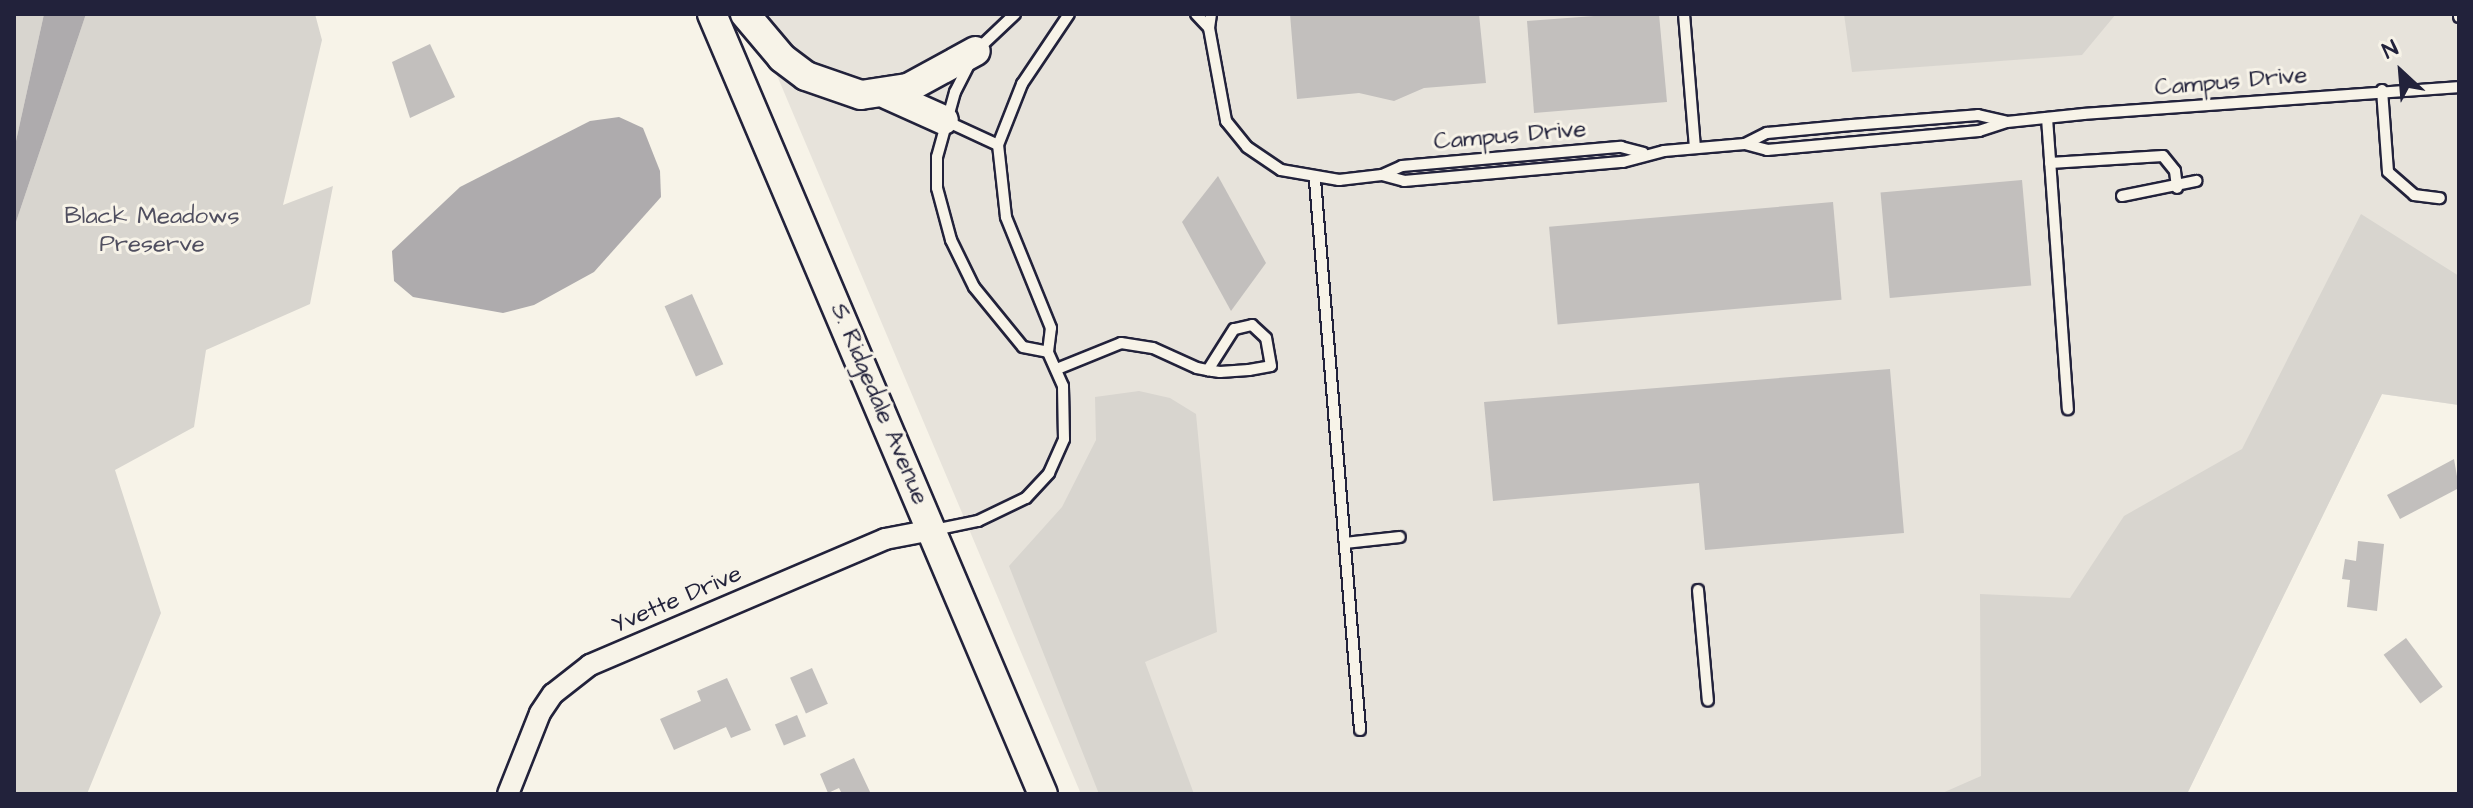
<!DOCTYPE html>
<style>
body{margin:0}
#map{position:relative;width:2473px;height:808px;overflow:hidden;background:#f7f3e8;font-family:"Architects Daughter",sans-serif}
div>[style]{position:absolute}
.built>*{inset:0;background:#e7e3db}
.green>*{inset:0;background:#d8d5cf}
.water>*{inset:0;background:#aeabad}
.building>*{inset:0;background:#c2bfbd;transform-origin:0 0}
.roads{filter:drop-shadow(2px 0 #22223b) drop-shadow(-2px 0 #22223b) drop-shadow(0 2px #22223b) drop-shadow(0 -2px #22223b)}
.service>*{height:10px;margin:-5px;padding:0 5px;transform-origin:5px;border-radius:5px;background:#f7f3e8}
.minor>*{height:20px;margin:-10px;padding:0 10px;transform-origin:10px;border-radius:10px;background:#f7f3e8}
.secondary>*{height:28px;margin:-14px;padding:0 14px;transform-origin:14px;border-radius:14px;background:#f7f3e8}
span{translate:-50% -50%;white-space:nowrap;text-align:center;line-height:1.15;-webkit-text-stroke:6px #f7f3e8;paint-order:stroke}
.street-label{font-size:24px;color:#22223b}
.park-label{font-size:24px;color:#504f60}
.frame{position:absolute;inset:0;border:16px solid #22223b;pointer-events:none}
.north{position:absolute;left:2361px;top:32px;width:80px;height:80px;-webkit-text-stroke:6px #f7f3e8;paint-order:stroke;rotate:334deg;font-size:22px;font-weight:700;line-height:32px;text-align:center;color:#22223b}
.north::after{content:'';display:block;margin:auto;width:28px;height:36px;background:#22223b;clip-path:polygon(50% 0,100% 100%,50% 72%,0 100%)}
</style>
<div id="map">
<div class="built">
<div style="clip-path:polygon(751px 14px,2459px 14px,2459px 405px,2382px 394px,2187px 794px,1081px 794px)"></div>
</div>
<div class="green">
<div style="clip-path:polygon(14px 14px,44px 14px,14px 150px)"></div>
<div style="clip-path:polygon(86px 14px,315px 14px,322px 40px,283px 205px,333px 186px,310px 304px,206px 350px,194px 427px,115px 470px,161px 613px,87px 794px,14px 794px,14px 228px)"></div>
<div style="clip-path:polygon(1844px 14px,2116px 14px,2082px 55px,1852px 72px)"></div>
<div style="clip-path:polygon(2361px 214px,2459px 276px,2459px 405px,2382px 394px,2187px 794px,1940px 794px,1981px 776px,1980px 594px,2070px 598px,2124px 516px,2242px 449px)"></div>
<div style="clip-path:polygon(1139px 391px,1170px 398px,1196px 414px,1217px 632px,1145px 662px,1194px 794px,1099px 794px,1009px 566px,1062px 507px,1096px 440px,1095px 397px)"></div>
</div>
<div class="water">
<div style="clip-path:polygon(44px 14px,86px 14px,14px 228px,14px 150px)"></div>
<div style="clip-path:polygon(619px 117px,643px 128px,660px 171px,661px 197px,594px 272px,534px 305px,503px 313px,413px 297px,394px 281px,392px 251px,460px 187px,590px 121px)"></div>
</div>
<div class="building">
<div style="clip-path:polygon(1290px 14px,1479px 14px,1486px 83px,1424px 88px,1394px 101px,1359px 93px,1297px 99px)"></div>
<div style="clip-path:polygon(1621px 14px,1659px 14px,1667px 102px,1534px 113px,1527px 21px)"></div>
<div style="clip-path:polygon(430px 44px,455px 97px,410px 118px,392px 62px)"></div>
<div style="clip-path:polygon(1218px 176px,1266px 263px,1231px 311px,1182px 222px)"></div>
<div style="left:2022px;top:180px;width:106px;height:142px;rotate:85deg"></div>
<div style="left:1833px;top:202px;width:98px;height:285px;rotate:85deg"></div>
<div style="left:692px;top:294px;width:77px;height:30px;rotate:66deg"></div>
<div style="clip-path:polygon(1890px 369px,1904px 533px,1705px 550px,1699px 483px,1493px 501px,1484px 402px)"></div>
<div style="clip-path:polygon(2454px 459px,2459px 488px,2400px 519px,2387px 495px)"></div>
<div style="clip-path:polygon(2358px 541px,2384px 544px,2377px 611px,2347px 607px,2350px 580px,2342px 579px,2345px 559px,2356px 561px)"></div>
<div style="left:2406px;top:638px;width:61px;height:28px;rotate:53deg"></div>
<div style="left:812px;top:668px;width:39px;height:24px;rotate:66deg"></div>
<div style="clip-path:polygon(727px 678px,751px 730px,731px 738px,726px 727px,674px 750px,660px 719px,701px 701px,697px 691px)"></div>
<div style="left:797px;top:715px;width:23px;height:24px;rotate:67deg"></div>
<div style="clip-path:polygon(854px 758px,871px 794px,842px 794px,839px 788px,828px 793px,820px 774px)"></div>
</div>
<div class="roads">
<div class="service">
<div style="left:1015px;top:14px;width:54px;rotate:136.5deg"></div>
<div style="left:976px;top:51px;width:46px;rotate:117.1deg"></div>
<div style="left:955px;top:92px;width:67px;rotate:105.5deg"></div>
<div style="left:937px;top:157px;width:31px;rotate:90deg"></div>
<div style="left:937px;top:188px;width:54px;rotate:74.9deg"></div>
<div style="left:951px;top:240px;width:52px;rotate:63.9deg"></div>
<div style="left:974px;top:287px;width:77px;rotate:50.8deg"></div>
<div style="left:1023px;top:347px;width:25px;rotate:11deg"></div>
<div style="left:1196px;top:14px;width:19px;rotate:47deg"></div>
<div style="left:1211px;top:14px;width:14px;rotate:98deg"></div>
<div style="left:1209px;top:28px;width:95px;rotate:79.6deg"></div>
<div style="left:1226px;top:121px;width:33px;rotate:51deg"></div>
<div style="left:1247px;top:147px;width:41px;rotate:34.1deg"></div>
<div style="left:1281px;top:170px;width:59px;rotate:9.8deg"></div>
<div style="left:1339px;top:180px;width:43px;rotate:-6.6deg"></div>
<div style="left:1382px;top:175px;width:22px;rotate:-24deg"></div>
<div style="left:1402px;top:166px;width:220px;rotate:-5deg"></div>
<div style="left:1621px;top:147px;width:23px;rotate:15deg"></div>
<div style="left:1684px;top:14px;width:134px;rotate:85.3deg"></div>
<div style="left:2459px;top:14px;width:3px;rotate:90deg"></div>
<div style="left:2382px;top:90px;width:82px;rotate:85.8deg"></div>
<div style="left:2388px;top:172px;width:35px;rotate:41deg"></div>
<div style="left:2414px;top:195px;width:26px;rotate:7deg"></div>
<div style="left:2047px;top:118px;width:292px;rotate:85.9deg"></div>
<div style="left:946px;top:121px;width:57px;rotate:24.8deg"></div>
<div style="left:1745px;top:144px;width:25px;rotate:-27deg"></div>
<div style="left:1767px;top:133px;width:85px;rotate:-5.4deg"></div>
<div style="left:1852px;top:125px;width:126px;rotate:-4.5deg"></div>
<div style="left:1978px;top:115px;width:28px;rotate:13deg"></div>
<div style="left:2050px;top:163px;width:113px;rotate:-3.5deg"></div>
<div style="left:2163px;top:156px;width:19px;rotate:51deg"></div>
<div style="left:2175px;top:171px;width:17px;rotate:83deg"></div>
<div style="left:1382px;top:175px;width:23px;rotate:15deg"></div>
<div style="left:1404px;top:181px;width:220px;rotate:-5deg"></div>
<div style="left:1623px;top:162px;width:42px;rotate:-15deg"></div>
<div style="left:1664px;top:151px;width:81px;rotate:-4.9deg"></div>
<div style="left:1745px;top:144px;width:23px;rotate:15deg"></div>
<div style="left:1767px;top:150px;width:213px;rotate:-5.1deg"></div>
<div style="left:1979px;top:131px;width:29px;rotate:-18deg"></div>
<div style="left:2007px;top:122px;width:77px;rotate:-5.9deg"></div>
<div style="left:2084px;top:114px;width:376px;rotate:-4.1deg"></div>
<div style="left:1315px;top:180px;width:552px;rotate:85.32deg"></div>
<div style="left:2122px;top:196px;width:76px;rotate:-11.5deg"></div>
<div style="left:1057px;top:369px;width:69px;rotate:-22.1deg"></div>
<div style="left:1121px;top:343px;width:32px;rotate:9deg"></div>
<div style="left:1153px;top:348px;width:48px;rotate:24.4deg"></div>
<div style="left:1197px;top:368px;width:16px;rotate:11deg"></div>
<div style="left:1213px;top:371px;width:7px;rotate:8deg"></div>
<div style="left:1220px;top:372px;width:29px;rotate:-4deg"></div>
<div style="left:1249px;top:370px;width:22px;rotate:-10deg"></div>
<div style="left:1271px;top:366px;width:28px;rotate:-100deg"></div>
<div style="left:1266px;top:338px;width:19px;rotate:-137deg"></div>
<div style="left:1252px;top:325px;width:18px;rotate:167deg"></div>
<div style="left:1234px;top:329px;width:49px;rotate:122.4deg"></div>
<div style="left:934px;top:530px;width:45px;rotate:-11.6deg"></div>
<div style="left:978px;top:521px;width:53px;rotate:-25.6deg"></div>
<div style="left:1026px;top:498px;width:34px;rotate:-47deg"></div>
<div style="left:1049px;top:473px;width:37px;rotate:-66deg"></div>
<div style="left:1064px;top:439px;width:53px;rotate:-91.1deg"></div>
<div style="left:1063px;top:386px;width:37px;rotate:-114deg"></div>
<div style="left:1048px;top:352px;width:24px;rotate:-83deg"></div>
<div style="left:1051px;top:328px;width:120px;rotate:-112.1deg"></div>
<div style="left:1006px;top:217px;width:72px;rotate:-96.3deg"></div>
<div style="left:998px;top:145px;width:66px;rotate:-68.5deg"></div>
<div style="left:1022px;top:84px;width:84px;rotate:-56.1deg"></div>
<div style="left:1345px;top:543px;width:55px;rotate:-6.2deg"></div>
<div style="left:1698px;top:590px;width:111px;rotate:84.9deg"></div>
</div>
<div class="minor">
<div style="left:508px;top:794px;width:87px;rotate:-68.4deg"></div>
<div style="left:540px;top:713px;width:23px;rotate:-56deg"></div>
<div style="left:553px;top:694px;width:47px;rotate:-38.1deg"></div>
<div style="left:590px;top:665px;width:321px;rotate:-23.1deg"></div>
<div style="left:885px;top:539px;width:48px;rotate:-10.8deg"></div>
</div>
<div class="secondary">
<div style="left:712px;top:14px;width:847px;rotate:67.01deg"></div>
<div style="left:745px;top:14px;width:57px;rotate:49.9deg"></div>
<div style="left:782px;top:58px;width:30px;rotate:37deg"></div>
<div style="left:806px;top:76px;width:58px;rotate:19.1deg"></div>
<div style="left:861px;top:95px;width:48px;rotate:-8.5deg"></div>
<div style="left:908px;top:88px;width:77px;rotate:-28.6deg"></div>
<div style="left:888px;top:95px;width:61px;rotate:24.1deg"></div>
</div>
</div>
<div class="street-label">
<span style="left:2231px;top:82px;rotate:-5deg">Campus Drive</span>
<span style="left:1510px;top:136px;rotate:-5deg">Campus Drive</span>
<span style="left:879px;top:404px;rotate:67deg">S. Ridgedale Avenue</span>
<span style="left:677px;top:600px;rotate:-23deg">Yvette Drive</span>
</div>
<div class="park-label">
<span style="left:152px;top:231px">Black Meadows<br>Preserve</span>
</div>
<div class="frame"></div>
<div class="north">N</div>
</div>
